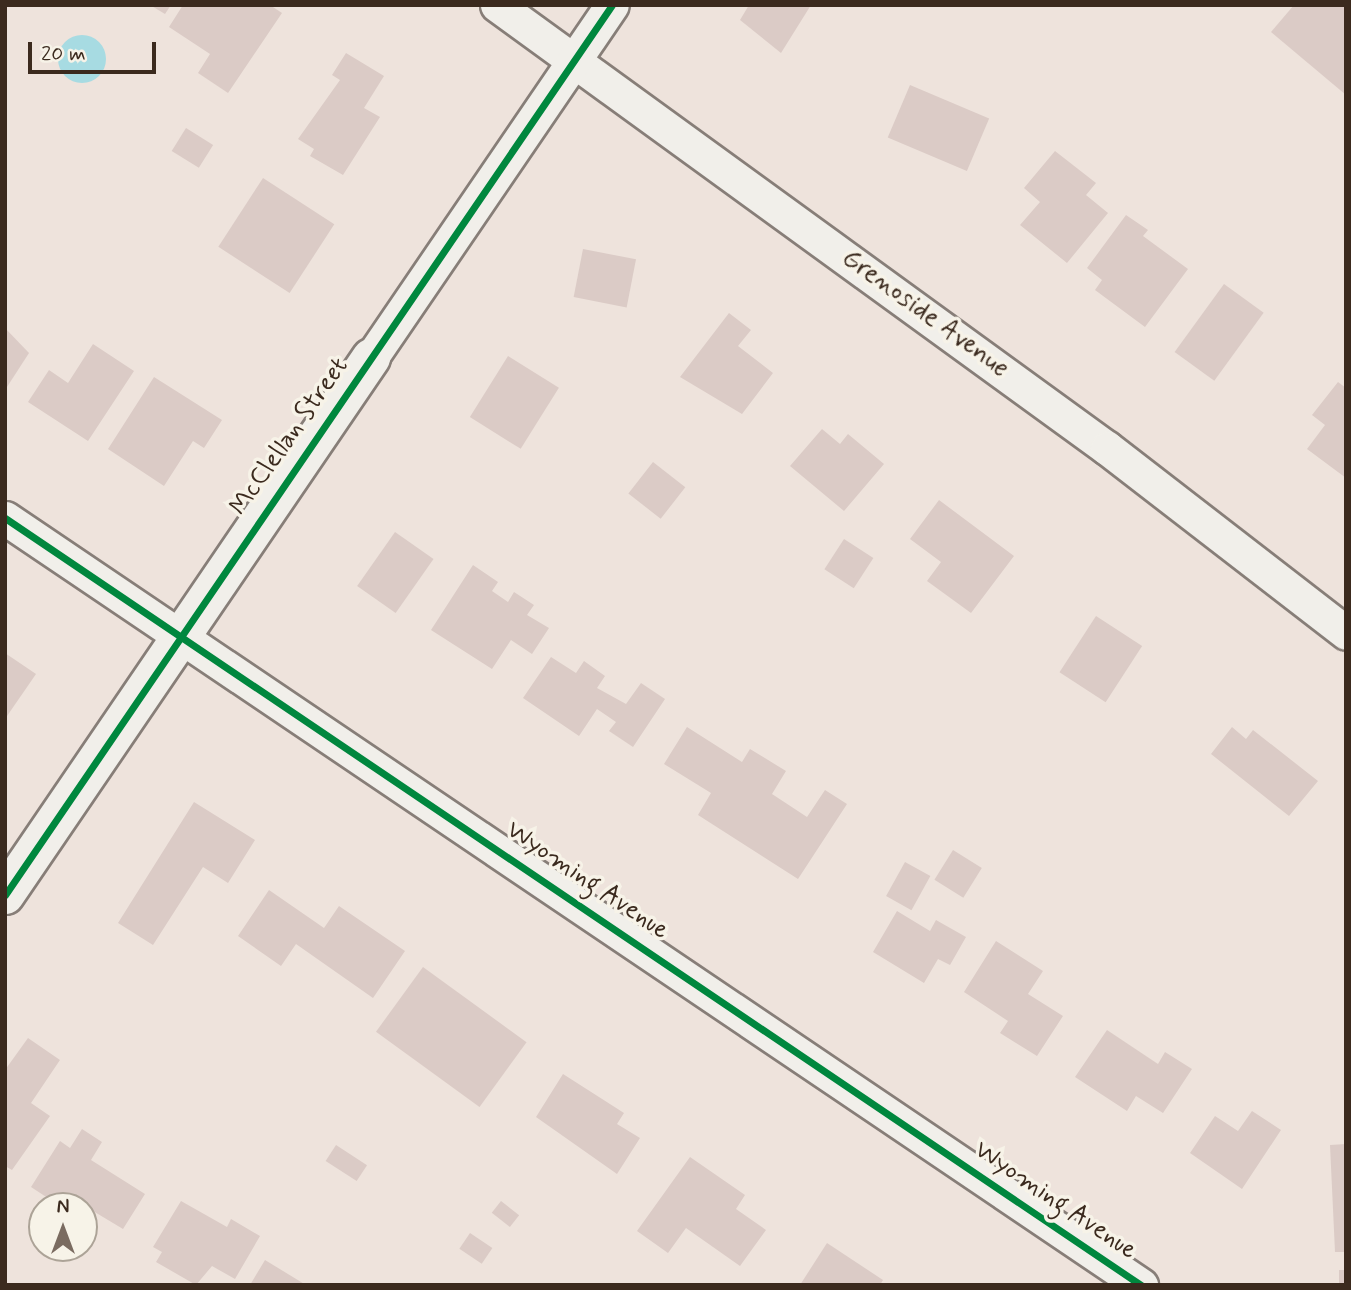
<!DOCTYPE html>
<style>
body{margin:0}
#map{position:relative;width:1351px;height:1290px;overflow:hidden;background:#eee3dc;font-family:Mynerve,sans-serif}
div>[style]{position:absolute}
.water>*{inset:0;background:#a7dbe2}
.round{border-radius:50%}
.building>*{inset:0;background:#dbcbc6;transform-origin:0 0}
.roads{filter:drop-shadow(2px 0 #877e78) drop-shadow(-2px 0 #877e78) drop-shadow(0 2px #877e78) drop-shadow(0 -2px #877e78)}
.minor>*{height:33px;margin:-16.5px;padding:0 16.5px;transform-origin:16.5px;border-radius:16.5px;background:#f1efea}
.tertiary>*{height:38px;margin:-19px;padding:0 19px;transform-origin:19px;border-radius:19px;background:#f1efea}
.cycleway>*{height:7px;margin:-3.5px;padding:0 3.5px;transform-origin:3.5px;border-radius:3.5px;background:#00873e}
span{translate:-50% -50%;white-space:nowrap;text-align:center;line-height:1.15;-webkit-text-stroke:7px #f7f3e8;paint-order:stroke}
.street-label{font-size:26px;color:#3b2a1e}
.frame{position:absolute;inset:0;border:7px solid #3b2a1e;pointer-events:none}
.north{position:absolute;left:28px;top:1192px;width:70px;height:70px;box-sizing:border-box;background:#f7f3e8;border:2px solid #aca397;border-radius:50%;rotate:0deg;font-size:19px;font-weight:700;line-height:28px;text-align:center;color:#3b2a1e}
.north::after{content:'';display:block;margin:auto;width:24px;height:32px;background:#7a6b60;clip-path:polygon(50% 0,100% 100%,50% 72%,0 100%)}
.scale{position:absolute;left:28px;top:42px;width:128px;height:32px;box-sizing:border-box;border:4px solid #3b2a1e;border-top:0;padding-left:9px;font-size:21px;line-height:24px;white-space:nowrap;color:#3b2a1e;-webkit-text-stroke:5px #f7f3e8;paint-order:stroke}
</style>
<div id="map">
<div class="water">
<div class="round" style="left:58px;top:35px;width:48px;height:48px"></div>
</div>
<div class="building">
<div style="clip-path:polygon(150px 5px,171px 5px,165px 14px)"></div>
<div style="clip-path:polygon(183px 5px,270px 5px,282px 13px,228px 93px,198px 73px,210px 54px,169px 27px)"></div>
<div style="clip-path:polygon(749px 5px,811px 5px,781px 53px,740px 20px)"></div>
<div style="clip-path:polygon(1294px 5px,1346px 5px,1346px 95px,1271px 32px)"></div>
<div style="clip-path:polygon(346px 53px,384px 76px,364px 108px,380px 117px,343px 175px,310px 156px,314px 149px,298px 139px,340px 80px,332px 75px)"></div>
<div style="left:910px;top:85px;width:86px;height:57px;rotate:23deg"></div>
<div style="left:186px;top:128px;width:32px;height:27px;rotate:32deg"></div>
<div style="clip-path:polygon(1055px 151px,1096px 183px,1086px 195px,1108px 213px,1067px 263px,1020px 225px,1040px 202px,1024px 188px)"></div>
<div style="left:263px;top:178px;width:85px;height:82px;rotate:33deg"></div>
<div style="clip-path:polygon(1126px 215px,1148px 230px,1143px 236px,1188px 269px,1145px 327px,1095px 290px,1102px 280px,1087px 268px)"></div>
<div style="left:583px;top:249px;width:54px;height:49px;rotate:11deg"></div>
<div style="left:1224px;top:284px;width:49px;height:84px;rotate:36deg"></div>
<div style="clip-path:polygon(729px 313px,751px 330px,738px 346px,773px 373px,742px 414px,680px 377px)"></div>
<div style="clip-path:polygon(5px 328px,29px 353px,7px 387px,5px 386px)"></div>
<div style="clip-path:polygon(93px 344px,134px 371px,88px 441px,28px 402px,49px 370px,68px 383px)"></div>
<div style="left:508px;top:356px;width:60px;height:72px;rotate:32deg"></div>
<div style="clip-path:polygon(154px 377px,222px 420px,204px 448px,193px 441px,164px 486px,108px 449px)"></div>
<div style="clip-path:polygon(1338px 382px,1346px 388px,1346px 478px,1307px 449px,1325px 425px,1312px 415px)"></div>
<div style="clip-path:polygon(822px 429px,840px 444px,848px 434px,884px 464px,844px 511px,790px 466px)"></div>
<div style="left:653px;top:462px;width:41px;height:40px;rotate:38deg"></div>
<div style="clip-path:polygon(939px 500px,1014px 556px,971px 613px,927px 581px,941px 562px,910px 539px)"></div>
<div style="left:395px;top:532px;width:47px;height:66px;rotate:35deg"></div>
<div style="left:844px;top:539px;width:35px;height:36px;rotate:33deg"></div>
<div style="clip-path:polygon(473px 565px,498px 582px,492px 591px,508px 602px,514px 592px,534px 605px,527px 615px,549px 628px,532px 654px,511px 640px,492px 669px,431px 630px)"></div>
<div style="left:1096px;top:616px;width:55px;height:67px;rotate:33deg"></div>
<div style="clip-path:polygon(5px 653px,36px 674px,5px 719px)"></div>
<div style="clip-path:polygon(551px 657px,576px 673px,584px 661px,605px 676px,597px 688px,626px 704px,641px 683px,665px 699px,633px 747px,609px 731px,616px 722px,597px 709px,579px 736px,523px 698px)"></div>
<div style="clip-path:polygon(687px 727px,742px 762px,750px 749px,786px 771px,772px 794px,807px 817px,825px 790px,847px 804px,798px 879px,698px 815px,711px 793px,664px 764px)"></div>
<div style="clip-path:polygon(1232px 727px,1246px 739px,1253px 730px,1318px 781px,1289px 816px,1211px 754px)"></div>
<div style="clip-path:polygon(194px 802px,255px 840px,228px 883px,203px 867px,153px 945px,118px 923px)"></div>
<div style="left:953px;top:850px;width:34px;height:35px;rotate:32deg"></div>
<div style="left:905px;top:862px;width:29px;height:39px;rotate:29deg"></div>
<div style="clip-path:polygon(269px 890px,324px 928px,339px 906px,405px 951px,373px 998px,296px 944px,281px 966px,238px 936px)"></div>
<div style="clip-path:polygon(897px 911px,930px 931px,936px 920px,966px 937px,950px 965px,938px 959px,924px 983px,873px 952px)"></div>
<div style="clip-path:polygon(996px 941px,1043px 971px,1028px 994px,1063px 1016px,1037px 1056px,1000px 1033px,1008px 1021px,964px 992px)"></div>
<div style="left:423px;top:967px;width:128px;height:80px;rotate:36deg"></div>
<div style="clip-path:polygon(1107px 1030px,1158px 1064px,1165px 1052px,1192px 1069px,1163px 1113px,1136px 1096px,1127px 1111px,1075px 1077px)"></div>
<div style="clip-path:polygon(28px 1038px,60px 1060px,31px 1103px,50px 1116px,12px 1170px,5px 1166px,5px 1070px)"></div>
<div style="clip-path:polygon(563px 1074px,624px 1113px,617px 1124px,640px 1138px,617px 1174px,536px 1117px)"></div>
<div style="clip-path:polygon(1252px 1111px,1281px 1130px,1242px 1189px,1190px 1153px,1215px 1116px,1238px 1131px)"></div>
<div style="clip-path:polygon(82px 1129px,102px 1142px,91px 1160px,145px 1194px,123px 1229px,93px 1211px,87px 1223px,84px 1206px,60px 1206px,31px 1187px,60px 1141px,70px 1148px)"></div>
<div style="clip-path:polygon(1346px 1144px,1346px 1252px,1335px 1252px,1330px 1145px)"></div>
<div style="left:336px;top:1145px;width:37px;height:19px;rotate:33deg"></div>
<div style="clip-path:polygon(690px 1157px,745px 1195px,736px 1209px,766px 1230px,740px 1266px,686px 1228px,668px 1253px,637px 1231px)"></div>
<div style="clip-path:polygon(181px 1201px,227px 1227px,231px 1219px,260px 1236px,235px 1279px,212px 1266px,196px 1285px,156px 1262px,162px 1252px,153px 1247px)"></div>
<div style="left:501px;top:1201px;width:23px;height:15px;rotate:38deg"></div>
<div style="left:470px;top:1233px;width:27px;height:19px;rotate:34deg"></div>
<div style="clip-path:polygon(827px 1243px,883px 1280px,880px 1285px,800px 1285px)"></div>
<div style="clip-path:polygon(265px 1260px,306px 1285px,250px 1285px)"></div>
<div style="left:1339px;top:1270px;width:7px;height:15px"></div>
</div>
<div class="roads">
<div class="minor">
<div style="left:497px;top:5px;width:754px;rotate:35.99deg"></div>
<div style="left:1107px;top:448px;width:302px;rotate:37.7deg"></div>
<div style="left:371px;top:358px;width:427px;rotate:-55.7deg"></div>
<div style="left:5px;top:518px;width:1371px;rotate:34.03deg"></div>
</div>
<div class="tertiary">
<div style="left:5px;top:895px;width:650px;rotate:-55.72deg"></div>
</div>
</div>
<div class="cycleway">
<div style="left:5px;top:518px;width:1371px;rotate:34.03deg"></div>
<div style="left:5px;top:895px;width:1077px;rotate:-55.71deg"></div>
</div>
<div class="street-label">
<span style="left:925px;top:314px;rotate:36deg">Grenoside Avenue</span>
<span style="left:290px;top:437px;rotate:-55deg">McClellan Street</span>
<span style="left:587px;top:881px;rotate:34deg">Wyoming Avenue</span>
<span style="left:1055px;top:1201px;rotate:34deg">Wyoming Avenue</span>
</div>
<div class="frame"></div>
<div class="north">N</div>
<div class="scale">20 m</div>
</div>
